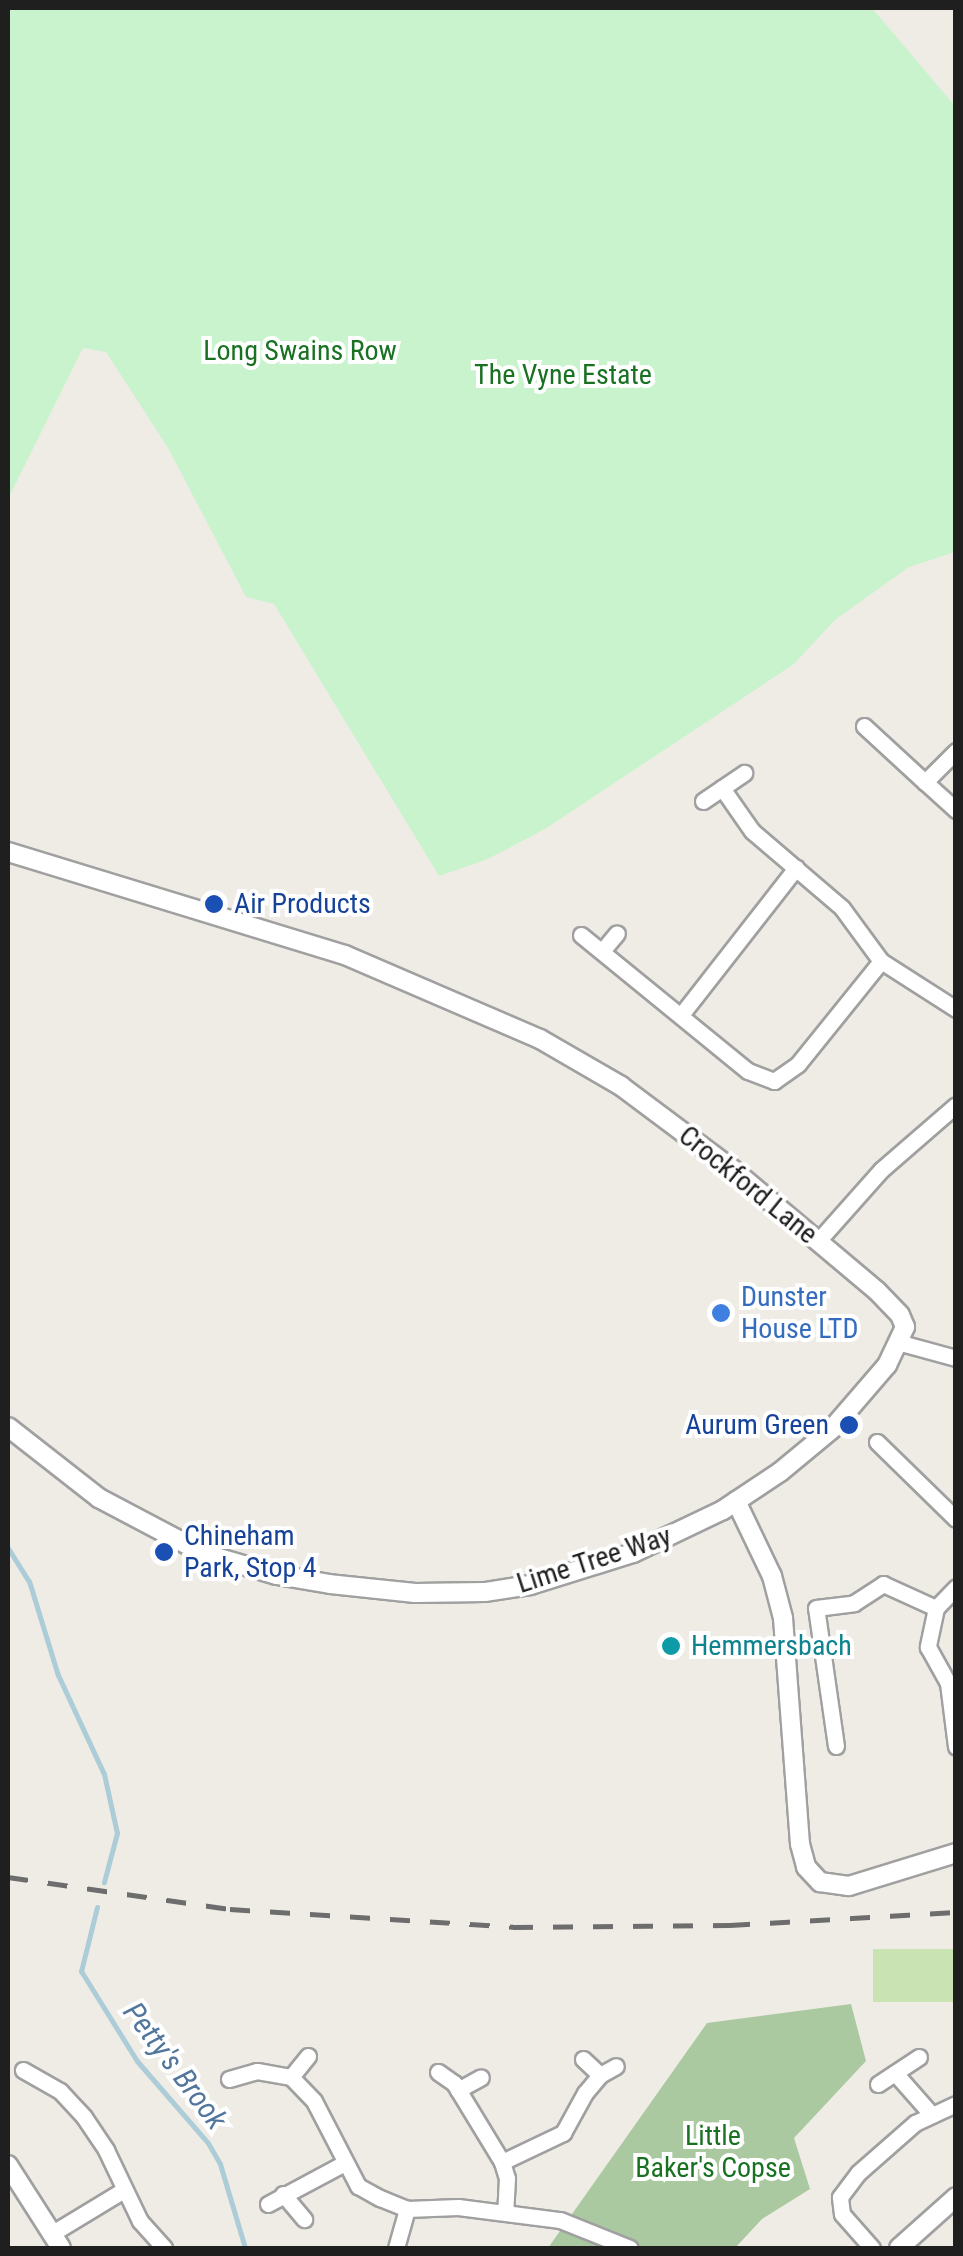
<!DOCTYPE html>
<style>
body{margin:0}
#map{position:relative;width:963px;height:2256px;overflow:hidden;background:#efece6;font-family:"Roboto Condensed",sans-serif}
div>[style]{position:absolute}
.grass>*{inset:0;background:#c9e3b3;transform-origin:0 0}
.forest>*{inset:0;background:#abc9a0}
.park>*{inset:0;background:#c9f3cd}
.stream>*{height:5px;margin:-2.5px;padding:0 2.5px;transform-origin:2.5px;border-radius:2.5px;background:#acccd7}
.roads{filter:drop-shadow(2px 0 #a0a0a0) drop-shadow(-2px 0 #a0a0a0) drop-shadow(0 2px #a0a0a0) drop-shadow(0 -2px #a0a0a0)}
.minor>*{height:15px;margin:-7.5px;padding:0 7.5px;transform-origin:7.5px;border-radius:7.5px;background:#fff}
.tertiary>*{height:18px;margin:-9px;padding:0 9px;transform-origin:9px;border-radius:9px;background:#fff}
.rail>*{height:5px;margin-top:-2.5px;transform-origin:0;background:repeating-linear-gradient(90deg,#6d6d6d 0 20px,transparent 0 40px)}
.dots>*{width:28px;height:28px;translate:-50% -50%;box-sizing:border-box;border:5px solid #fff;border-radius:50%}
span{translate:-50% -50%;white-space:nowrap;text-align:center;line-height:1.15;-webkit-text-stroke:8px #fff;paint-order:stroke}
.park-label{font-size:28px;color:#197122}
.transit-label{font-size:28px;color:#164399}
.left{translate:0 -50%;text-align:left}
.right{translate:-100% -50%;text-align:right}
.street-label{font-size:28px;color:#1f1f1f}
.shop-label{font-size:28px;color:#366cbe}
.culture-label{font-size:28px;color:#0d838f}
.water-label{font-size:30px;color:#53769d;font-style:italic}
.frame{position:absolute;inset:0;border:10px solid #1f1f1f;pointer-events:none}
</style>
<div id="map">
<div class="grass">
<div style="left:955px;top:1949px;width:53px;height:82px;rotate:90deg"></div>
</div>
<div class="forest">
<div style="clip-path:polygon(851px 2004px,866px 2061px,794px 2138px,810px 2189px,762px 2219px,735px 2248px,548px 2248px,707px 2023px)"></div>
</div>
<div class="park">
<div style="clip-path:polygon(8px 8px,872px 8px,955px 106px,955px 552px,909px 567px,835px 620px,794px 664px,545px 829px,488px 859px,439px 876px,274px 604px,246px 597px,168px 448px,106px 352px,83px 348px,8px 499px)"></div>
</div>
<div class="stream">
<div style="left:8px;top:1548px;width:39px;rotate:58deg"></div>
<div style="left:29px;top:1581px;width:98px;rotate:72.9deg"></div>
<div style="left:58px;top:1675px;width:109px;rotate:65.1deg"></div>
<div style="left:104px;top:1774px;width:60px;rotate:77.6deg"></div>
<div style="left:117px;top:1833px;width:51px;rotate:104.9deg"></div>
<div style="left:97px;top:1907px;width:66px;rotate:104deg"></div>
<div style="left:81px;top:1971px;width:106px;rotate:58.1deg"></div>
<div style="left:137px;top:2061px;width:108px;rotate:49.1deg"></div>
<div style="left:208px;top:2143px;width:24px;rotate:60deg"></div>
<div style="left:220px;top:2164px;width:88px;rotate:73.4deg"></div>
</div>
<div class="roads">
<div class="minor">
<div style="left:864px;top:726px;width:83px;rotate:42.6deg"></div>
<div style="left:956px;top:751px;width:44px;rotate:135deg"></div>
<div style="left:925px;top:782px;width:42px;rotate:42.1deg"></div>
<div style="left:722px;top:788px;width:52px;rotate:55.1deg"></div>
<div style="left:752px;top:831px;width:118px;rotate:40.5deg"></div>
<div style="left:842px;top:908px;width:66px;rotate:53.7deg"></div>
<div style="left:881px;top:961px;width:89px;rotate:32.6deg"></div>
<div style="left:703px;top:801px;width:50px;rotate:-34.3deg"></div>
<div style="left:581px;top:935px;width:215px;rotate:39.2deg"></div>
<div style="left:748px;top:1071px;width:28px;rotate:21deg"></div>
<div style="left:774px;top:1081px;width:29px;rotate:-35deg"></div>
<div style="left:798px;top:1064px;width:132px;rotate:-51.1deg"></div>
<div style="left:602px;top:951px;width:23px;rotate:-50deg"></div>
<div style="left:681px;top:1015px;width:187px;rotate:-52deg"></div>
<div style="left:818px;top:1241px;width:95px;rotate:-48.4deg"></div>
<div style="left:881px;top:1170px;width:99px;rotate:-40.9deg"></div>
<div style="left:901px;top:1343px;width:57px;rotate:15.3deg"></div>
<div style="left:877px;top:1442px;width:110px;rotate:44.3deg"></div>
<div style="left:936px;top:1608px;width:40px;rotate:102deg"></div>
<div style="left:928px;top:1647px;width:41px;rotate:60.9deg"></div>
<div style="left:948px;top:1683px;width:64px;rotate:82.8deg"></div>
<div style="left:936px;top:1608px;width:29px;rotate:-46deg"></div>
<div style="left:836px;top:1746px;width:139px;rotate:-98.2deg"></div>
<div style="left:816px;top:1608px;width:38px;rotate:-7deg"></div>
<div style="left:854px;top:1603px;width:35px;rotate:-33deg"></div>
<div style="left:883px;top:1584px;width:58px;rotate:24.4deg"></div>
<div style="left:583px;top:2059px;width:23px;rotate:43deg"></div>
<div style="left:23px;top:2070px;width:43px;rotate:29.6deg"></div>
<div style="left:60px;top:2091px;width:35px;rotate:47deg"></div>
<div style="left:84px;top:2117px;width:40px;rotate:56deg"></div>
<div style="left:106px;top:2150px;width:79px;rotate:64.4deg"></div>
<div style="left:140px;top:2221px;width:36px;rotate:48deg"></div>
<div style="left:438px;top:2072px;width:19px;rotate:35deg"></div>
<div style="left:454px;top:2083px;width:92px;rotate:58.7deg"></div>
<div style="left:502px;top:2162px;width:17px;rotate:73deg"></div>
<div style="left:507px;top:2178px;width:33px;rotate:93deg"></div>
<div style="left:895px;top:2073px;width:55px;rotate:48.7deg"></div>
<div style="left:291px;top:2077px;width:27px;rotate:-51deg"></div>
<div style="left:229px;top:2079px;width:29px;rotate:-16deg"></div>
<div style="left:257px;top:2071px;width:35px;rotate:10deg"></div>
<div style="left:291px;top:2077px;width:33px;rotate:46deg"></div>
<div style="left:314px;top:2101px;width:96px;rotate:62.6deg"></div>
<div style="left:358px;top:2186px;width:25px;rotate:29deg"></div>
<div style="left:380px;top:2198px;width:29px;rotate:22deg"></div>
<div style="left:407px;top:2209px;width:51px;rotate:-2.2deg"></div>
<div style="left:458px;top:2207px;width:103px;rotate:7.3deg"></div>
<div style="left:560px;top:2220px;width:75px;rotate:21.8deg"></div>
<div style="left:878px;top:2084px;width:49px;rotate:-33.4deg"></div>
<div style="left:458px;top:2090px;width:26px;rotate:-29deg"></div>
<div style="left:502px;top:2162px;width:68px;rotate:-25.4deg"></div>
<div style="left:563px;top:2133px;width:46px;rotate:-61.2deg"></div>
<div style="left:585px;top:2093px;width:23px;rotate:-50deg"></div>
<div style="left:600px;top:2075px;width:18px;rotate:-29deg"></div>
<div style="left:283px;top:2194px;width:33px;rotate:50deg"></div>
<div style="left:268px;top:2204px;width:85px;rotate:-28.1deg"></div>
<div style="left:51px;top:2234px;width:83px;rotate:-31.2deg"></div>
<div style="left:396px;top:2248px;width:41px;rotate:-74.2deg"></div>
<div style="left:872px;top:2248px;width:45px;rotate:-131.4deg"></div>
<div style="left:842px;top:2214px;width:17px;rotate:-97deg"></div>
<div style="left:840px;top:2197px;width:30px;rotate:-53deg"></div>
<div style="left:858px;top:2173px;width:76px;rotate:-41.3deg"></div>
<div style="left:915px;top:2123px;width:45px;rotate:-24.9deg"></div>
</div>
<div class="tertiary">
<div style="left:8px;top:852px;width:352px;rotate:17deg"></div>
<div style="left:345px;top:955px;width:212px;rotate:23.3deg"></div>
<div style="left:540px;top:1039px;width:94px;rotate:30.1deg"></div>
<div style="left:621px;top:1086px;width:139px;rotate:36.8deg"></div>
<div style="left:732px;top:1169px;width:189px;rotate:40.1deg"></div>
<div style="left:877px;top:1291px;width:33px;rotate:46deg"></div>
<div style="left:900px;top:1315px;width:13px;rotate:67deg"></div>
<div style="left:905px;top:1327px;width:42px;rotate:115.3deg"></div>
<div style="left:887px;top:1365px;width:84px;rotate:130.7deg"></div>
<div style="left:832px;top:1429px;width:67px;rotate:140.4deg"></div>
<div style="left:780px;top:1472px;width:69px;rotate:146.3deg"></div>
<div style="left:723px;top:1510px;width:100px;rotate:154.5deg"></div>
<div style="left:633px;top:1553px;width:108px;rotate:162.7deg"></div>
<div style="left:530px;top:1585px;width:46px;rotate:171.2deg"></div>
<div style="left:485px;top:1592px;width:70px;rotate:179.2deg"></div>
<div style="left:415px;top:1593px;width:85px;rotate:-174deg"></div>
<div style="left:330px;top:1584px;width:54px;rotate:-170.4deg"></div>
<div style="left:277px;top:1575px;width:75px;rotate:-163.7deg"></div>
<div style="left:205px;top:1554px;width:120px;rotate:-152.2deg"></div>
<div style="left:99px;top:1498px;width:115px;rotate:-142deg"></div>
<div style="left:736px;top:1501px;width:83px;rotate:64.4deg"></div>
<div style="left:772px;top:1576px;width:43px;rotate:75.3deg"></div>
<div style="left:783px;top:1618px;width:227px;rotate:85.7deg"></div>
<div style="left:800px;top:1844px;width:24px;rotate:75deg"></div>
<div style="left:806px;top:1867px;width:21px;rotate:47deg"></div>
<div style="left:820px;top:1882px;width:29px;rotate:8deg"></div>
<div style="left:849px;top:1886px;width:112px;rotate:-17.1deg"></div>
<div style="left:8px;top:2165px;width:98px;rotate:57.4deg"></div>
<div style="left:899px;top:2248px;width:76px;rotate:-41.8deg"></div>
</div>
</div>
<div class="rail">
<div style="left:8px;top:1877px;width:224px;rotate:8.2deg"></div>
<div style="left:230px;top:1909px;width:284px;rotate:3.6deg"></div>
<div style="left:513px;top:1927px;width:217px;rotate:-0.5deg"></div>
<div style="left:730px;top:1925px;width:226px;rotate:-3.3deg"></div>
</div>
<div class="dots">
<div style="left:214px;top:904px;background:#1a4fb4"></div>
<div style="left:721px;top:1313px;background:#3f7fe0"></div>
<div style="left:849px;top:1425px;background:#1a4fb4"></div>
<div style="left:164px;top:1552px;background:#1a4fb4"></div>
<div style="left:671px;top:1646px;background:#0f9aa8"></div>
</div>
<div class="park-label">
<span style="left:300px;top:351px">Long Swains Row</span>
<span style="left:563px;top:375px">The Vyne Estate</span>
<span style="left:713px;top:2152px">Little<br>Baker's Copse</span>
</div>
<div class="transit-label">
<span class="left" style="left:234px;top:904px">Air Products</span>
<span class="right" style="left:829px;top:1425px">Aurum Green</span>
<span class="left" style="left:184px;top:1552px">Chineham<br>Park, Stop 4</span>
</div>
<div class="street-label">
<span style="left:748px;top:1185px;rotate:39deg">Crockford Lane</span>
<span style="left:594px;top:1560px;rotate:-18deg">Lime Tree Way</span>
</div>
<div class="shop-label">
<span class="left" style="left:741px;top:1313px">Dunster<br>House LTD</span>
</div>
<div class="culture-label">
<span class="left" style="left:691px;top:1646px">Hemmersbach</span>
</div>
<div class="water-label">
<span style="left:175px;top:2066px;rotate:53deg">Petty's Brook</span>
</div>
<div class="frame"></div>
</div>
